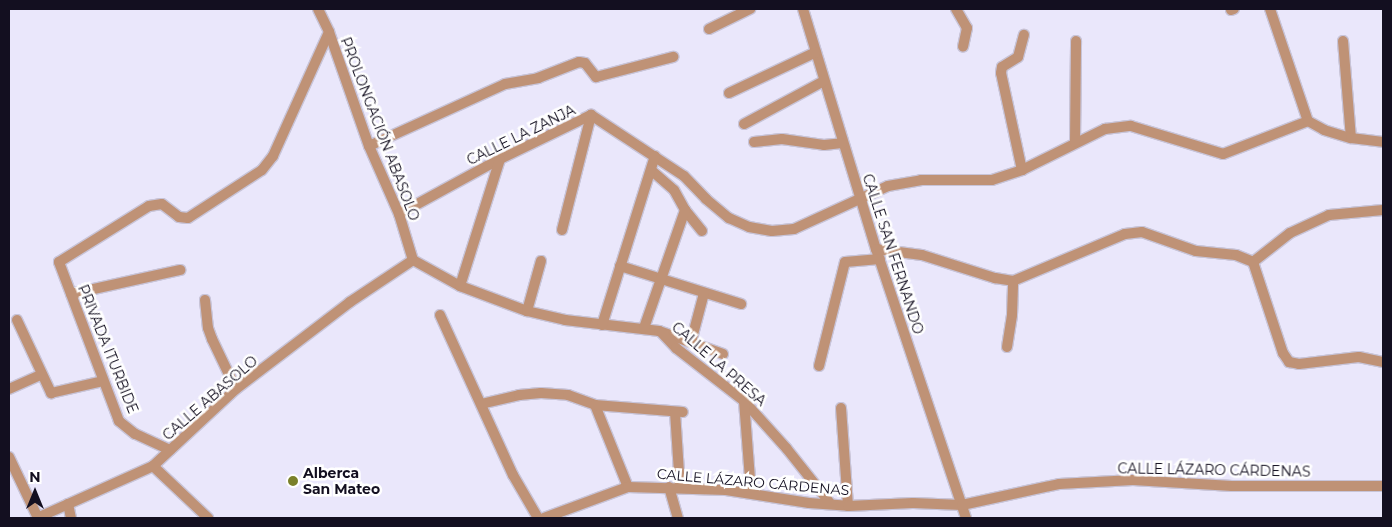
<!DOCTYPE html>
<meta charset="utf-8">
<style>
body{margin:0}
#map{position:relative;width:1392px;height:527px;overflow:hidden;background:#eae7fb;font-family:Montserrat,sans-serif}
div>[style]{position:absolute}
.roads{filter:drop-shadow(1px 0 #c8c4d8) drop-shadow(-1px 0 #c8c4d8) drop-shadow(0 1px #c8c4d8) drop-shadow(0 -1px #c8c4d8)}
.minor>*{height:10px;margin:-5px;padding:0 5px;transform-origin:5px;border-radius:5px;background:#bf9276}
.dots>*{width:14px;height:14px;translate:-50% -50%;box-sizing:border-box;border:2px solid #fff;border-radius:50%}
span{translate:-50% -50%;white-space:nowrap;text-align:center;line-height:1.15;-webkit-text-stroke:5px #fff;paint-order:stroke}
.street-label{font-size:14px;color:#130f20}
.poi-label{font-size:14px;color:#130f20;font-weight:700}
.left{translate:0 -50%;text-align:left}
.frame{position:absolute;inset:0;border:10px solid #130f20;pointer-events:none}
.north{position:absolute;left:10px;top:467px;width:50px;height:50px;-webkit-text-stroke:4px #fff;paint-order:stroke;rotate:0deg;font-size:14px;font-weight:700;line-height:20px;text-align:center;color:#130f20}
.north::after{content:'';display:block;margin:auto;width:18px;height:22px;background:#130f20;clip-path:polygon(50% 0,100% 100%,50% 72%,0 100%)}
</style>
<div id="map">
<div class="roads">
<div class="minor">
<div style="left:318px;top:9px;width:25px;rotate:64deg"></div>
<div style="left:329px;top:32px;width:121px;rotate:70.7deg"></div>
<div style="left:369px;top:146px;width:74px;rotate:66.2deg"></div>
<div style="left:399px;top:214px;width:48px;rotate:73.1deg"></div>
<div style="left:803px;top:9px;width:251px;rotate:73.1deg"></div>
<div style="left:876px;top:249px;width:284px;rotate:71.5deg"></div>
<div style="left:956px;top:9px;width:22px;rotate:60deg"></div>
<div style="left:967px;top:28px;width:19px;rotate:102deg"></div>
<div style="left:1270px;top:9px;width:118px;rotate:71.3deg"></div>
<div style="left:1231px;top:10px;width:3px;rotate:-18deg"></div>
<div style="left:709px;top:29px;width:46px;rotate:-26deg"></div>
<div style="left:1343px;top:41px;width:97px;rotate:85.3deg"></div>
<div style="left:729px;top:93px;width:96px;rotate:-25.2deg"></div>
<div style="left:591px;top:115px;width:111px;rotate:33.3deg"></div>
<div style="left:684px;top:176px;width:32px;rotate:46deg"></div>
<div style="left:706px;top:199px;width:30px;rotate:40deg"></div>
<div style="left:729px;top:218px;width:22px;rotate:24deg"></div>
<div style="left:749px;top:227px;width:23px;rotate:10deg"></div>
<div style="left:772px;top:231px;width:22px;rotate:-5deg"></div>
<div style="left:794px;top:229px;width:103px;rotate:-24.6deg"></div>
<div style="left:888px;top:186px;width:34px;rotate:-10deg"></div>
<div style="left:921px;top:180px;width:71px"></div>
<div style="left:992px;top:180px;width:32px;rotate:-18deg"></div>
<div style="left:1022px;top:170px;width:93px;rotate:-26.3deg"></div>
<div style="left:1105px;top:129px;width:26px;rotate:-7deg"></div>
<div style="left:1131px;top:126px;width:96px;rotate:16.9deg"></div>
<div style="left:1223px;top:154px;width:91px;rotate:-21.2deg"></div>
<div style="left:1308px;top:121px;width:18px;rotate:29deg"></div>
<div style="left:1324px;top:130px;width:28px;rotate:17deg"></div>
<div style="left:1351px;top:138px;width:32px;rotate:7deg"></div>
<div style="left:744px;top:124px;width:91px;rotate:-28.3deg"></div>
<div style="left:754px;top:142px;width:28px;rotate:-6deg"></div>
<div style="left:782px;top:139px;width:42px;rotate:8.1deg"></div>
<div style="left:824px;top:145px;width:18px;rotate:-6deg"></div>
<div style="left:1075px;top:142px;width:101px;rotate:-89.4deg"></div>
<div style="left:369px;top:146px;width:149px;rotate:-24.5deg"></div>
<div style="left:505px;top:84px;width:34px;rotate:-10deg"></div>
<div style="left:538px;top:78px;width:44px;rotate:-21.3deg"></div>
<div style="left:579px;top:62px;width:6px;rotate:9deg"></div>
<div style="left:585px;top:63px;width:18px;rotate:52deg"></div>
<div style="left:596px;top:77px;width:80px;rotate:-14.6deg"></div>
<div style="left:651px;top:170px;width:30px;rotate:41deg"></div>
<div style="left:674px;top:190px;width:23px;rotate:61deg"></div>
<div style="left:685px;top:210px;width:27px;rotate:51deg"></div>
<div style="left:1022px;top:170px;width:99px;rotate:-102.2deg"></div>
<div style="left:1001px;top:73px;width:6px;rotate:-81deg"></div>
<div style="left:1002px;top:67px;width:19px;rotate:-32deg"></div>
<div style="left:1018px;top:57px;width:23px;rotate:-75deg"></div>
<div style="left:399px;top:214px;width:115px;rotate:-28.6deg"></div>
<div style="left:500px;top:159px;width:101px;rotate:-25.8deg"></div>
<div style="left:562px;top:230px;width:119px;rotate:-75.8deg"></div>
<div style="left:876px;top:249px;width:46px;rotate:7.4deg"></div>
<div style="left:922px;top:255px;width:77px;rotate:17.5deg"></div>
<div style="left:995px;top:278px;width:18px;rotate:9deg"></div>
<div style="left:1013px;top:281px;width:121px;rotate:-22.8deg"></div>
<div style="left:1125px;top:234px;width:17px;rotate:-7deg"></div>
<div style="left:1142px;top:232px;width:57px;rotate:19.4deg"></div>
<div style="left:1196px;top:251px;width:40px;rotate:5.7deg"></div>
<div style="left:1236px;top:255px;width:18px;rotate:22deg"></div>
<div style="left:1253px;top:262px;width:47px;rotate:-38.1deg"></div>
<div style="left:1290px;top:233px;width:43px;rotate:-24.8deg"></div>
<div style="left:1329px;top:215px;width:54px;rotate:-5.3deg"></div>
<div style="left:413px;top:260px;width:54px;rotate:29deg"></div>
<div style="left:460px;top:286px;width:72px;rotate:20.5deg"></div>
<div style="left:527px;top:311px;width:39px;rotate:13deg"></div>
<div style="left:565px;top:320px;width:95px;rotate:6.7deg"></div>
<div style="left:659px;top:331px;width:68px;rotate:19.8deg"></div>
<div style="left:1253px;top:262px;width:96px;rotate:71.8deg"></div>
<div style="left:1283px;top:353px;width:11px;rotate:56deg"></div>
<div style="left:1289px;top:362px;width:10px;rotate:11deg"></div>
<div style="left:1299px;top:364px;width:60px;rotate:-6.7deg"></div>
<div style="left:1359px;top:357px;width:25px;rotate:12deg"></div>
<div style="left:620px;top:266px;width:127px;rotate:17.4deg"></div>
<div style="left:460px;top:286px;width:133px;rotate:-72.5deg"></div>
<div style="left:71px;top:294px;width:112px;rotate:-12.4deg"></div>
<div style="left:205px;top:300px;width:28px;rotate:84deg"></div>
<div style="left:208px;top:328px;width:12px;rotate:70deg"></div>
<div style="left:212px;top:339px;width:55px;rotate:64.4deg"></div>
<div style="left:527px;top:311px;width:52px;rotate:-74.4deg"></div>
<div style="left:440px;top:315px;width:176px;rotate:65.5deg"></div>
<div style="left:513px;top:475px;width:50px;rotate:59.8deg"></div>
<div style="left:17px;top:320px;width:81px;rotate:65deg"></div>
<div style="left:51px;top:393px;width:53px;rotate:-13deg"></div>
<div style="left:602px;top:325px;width:177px;rotate:-72.6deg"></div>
<div style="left:644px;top:328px;width:125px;rotate:-70.8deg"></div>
<div style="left:662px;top:333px;width:21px;rotate:47deg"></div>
<div style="left:676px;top:348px;width:86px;rotate:37.9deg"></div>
<div style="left:744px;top:401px;width:64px;rotate:48.1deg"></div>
<div style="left:787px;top:449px;width:69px;rotate:51.5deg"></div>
<div style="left:691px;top:342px;width:51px;rotate:-75.1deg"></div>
<div style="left:1007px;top:347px;width:32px;rotate:-81deg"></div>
<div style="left:1012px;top:315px;width:34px;rotate:-88deg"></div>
<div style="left:819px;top:366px;width:107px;rotate:-76deg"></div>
<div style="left:845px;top:262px;width:35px;rotate:-5deg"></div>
<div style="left:9px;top:389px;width:35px;rotate:-24deg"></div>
<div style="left:744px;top:401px;width:92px;rotate:85.6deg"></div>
<div style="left:481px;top:404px;width:39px;rotate:-13deg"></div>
<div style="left:519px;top:395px;width:22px;rotate:-5deg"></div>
<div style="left:541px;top:393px;width:27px;rotate:4deg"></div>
<div style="left:568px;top:395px;width:29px;rotate:20deg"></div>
<div style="left:595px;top:405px;width:88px;rotate:68.1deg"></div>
<div style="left:595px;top:405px;width:88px;rotate:4.5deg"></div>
<div style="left:841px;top:408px;width:98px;rotate:85.9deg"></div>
<div style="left:675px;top:412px;width:76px;rotate:86.2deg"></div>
<div style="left:170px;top:450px;width:38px;rotate:-155deg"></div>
<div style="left:135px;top:434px;width:21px;rotate:-141deg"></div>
<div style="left:119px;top:421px;width:170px;rotate:-110.7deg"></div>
<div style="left:59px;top:262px;width:106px;rotate:-31.9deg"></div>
<div style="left:149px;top:206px;width:13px;rotate:-9deg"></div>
<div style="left:162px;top:204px;width:21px;rotate:37deg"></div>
<div style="left:179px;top:217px;width:9px;rotate:6deg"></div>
<div style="left:188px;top:218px;width:88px;rotate:-33deg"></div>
<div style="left:262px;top:170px;width:18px;rotate:-52deg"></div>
<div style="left:273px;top:156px;width:136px;rotate:-65.7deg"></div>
<div style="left:9px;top:457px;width:68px;rotate:64.6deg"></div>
<div style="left:153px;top:466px;width:76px;rotate:43.4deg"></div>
<div style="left:669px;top:487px;width:32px;rotate:74deg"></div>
<div style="left:68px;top:504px;width:14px;rotate:78deg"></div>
<div style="left:37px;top:518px;width:127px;rotate:-24.1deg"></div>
<div style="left:153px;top:466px;width:113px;rotate:-42.9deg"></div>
<div style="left:236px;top:389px;width:143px;rotate:-37.3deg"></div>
<div style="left:350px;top:302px;width:76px;rotate:-33.7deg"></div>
<div style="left:544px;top:518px;width:90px;rotate:-20.3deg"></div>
<div style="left:628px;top:487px;width:98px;rotate:1.8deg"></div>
<div style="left:726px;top:490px;width:84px;rotate:8.9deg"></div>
<div style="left:809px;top:503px;width:39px;rotate:4deg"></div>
<div style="left:848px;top:506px;width:65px;rotate:-2.6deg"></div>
<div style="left:913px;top:503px;width:49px;rotate:2.3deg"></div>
<div style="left:962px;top:505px;width:99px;rotate:-12.2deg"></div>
<div style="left:1059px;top:484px;width:74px;rotate:-3.1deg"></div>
<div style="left:1133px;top:480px;width:99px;rotate:3.5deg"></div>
<div style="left:1232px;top:486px;width:151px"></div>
</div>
</div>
<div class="dots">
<div style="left:293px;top:481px;background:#7a802a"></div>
</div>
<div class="street-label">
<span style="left:380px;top:129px;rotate:69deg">PROLONGACIÓN ABASOLO</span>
<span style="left:521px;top:135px;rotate:-26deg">CALLE LA ZANJA</span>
<span style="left:893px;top:254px;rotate:72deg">CALLE SAN FERNANDO</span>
<span style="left:108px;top:349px;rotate:68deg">PRIVADA ITURBIDE</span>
<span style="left:719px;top:364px;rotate:41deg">CALLE LA PRESA</span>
<span style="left:210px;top:398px;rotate:-41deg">CALLE ABASOLO</span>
<span style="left:1214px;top:470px;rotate:1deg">CALLE LÁZARO CÁRDENAS</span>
<span style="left:753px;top:482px;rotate:5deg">CALLE LÁZARO CÁRDENAS</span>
</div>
<div class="poi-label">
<span class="left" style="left:303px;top:481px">Alberca<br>San Mateo</span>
</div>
<div class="frame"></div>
<div class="north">N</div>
</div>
